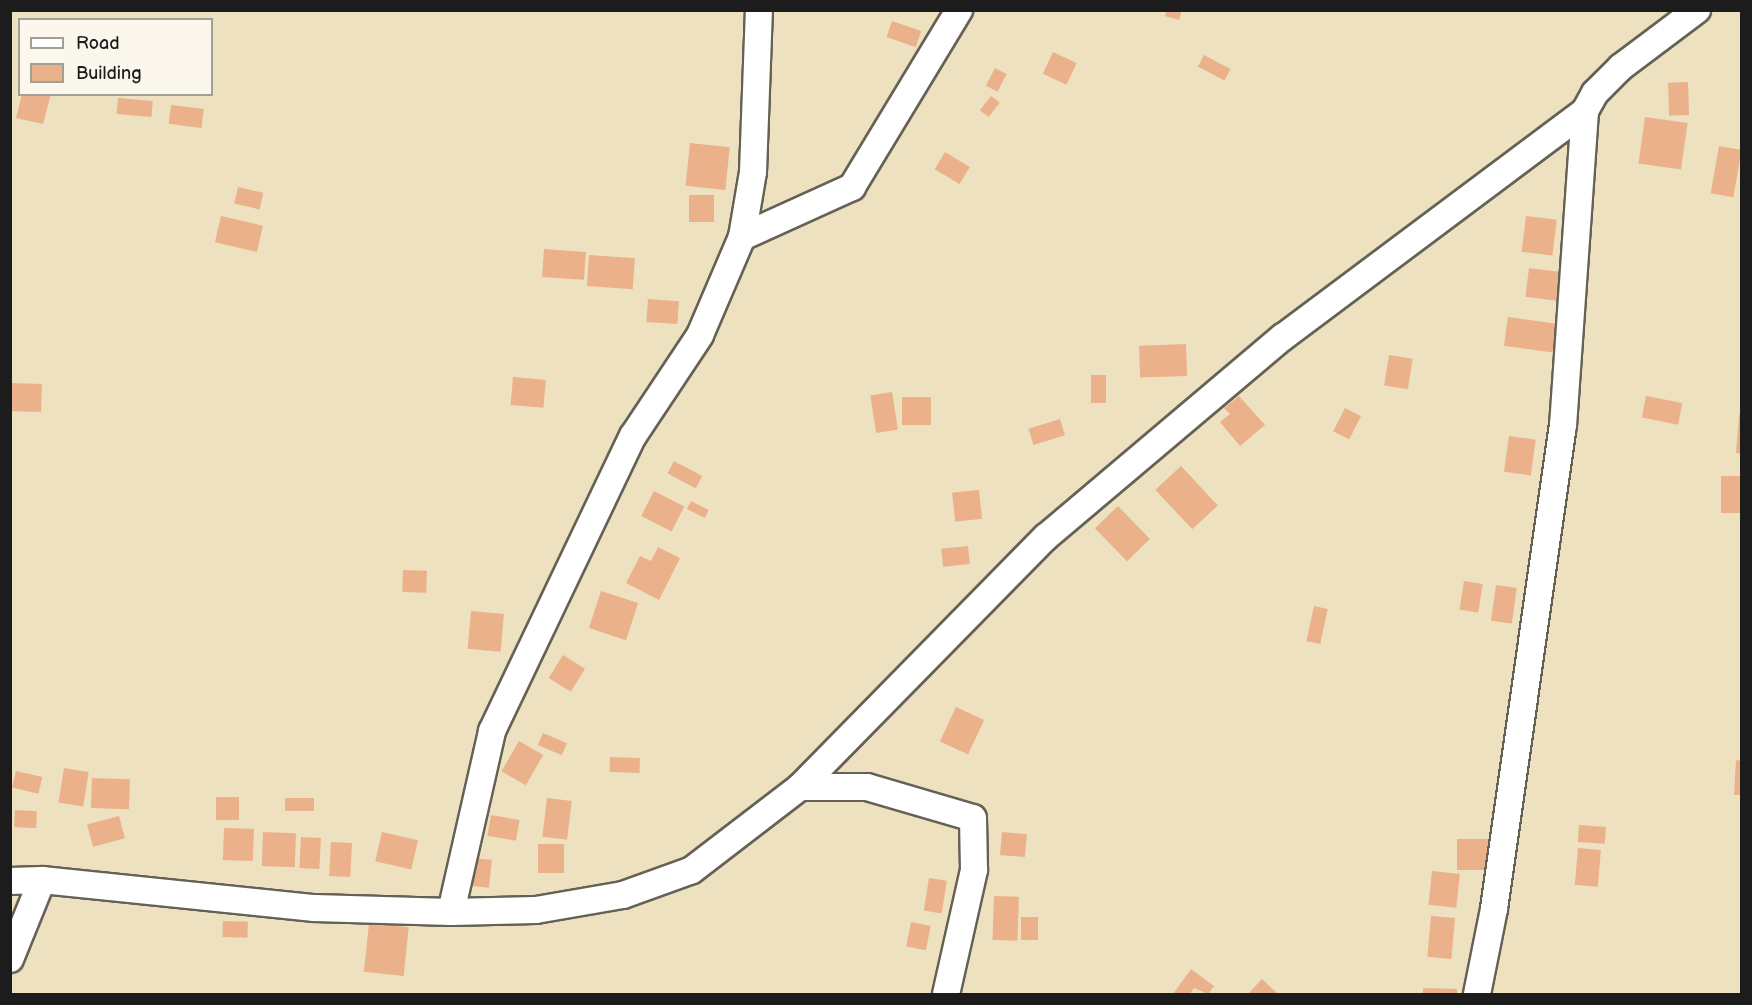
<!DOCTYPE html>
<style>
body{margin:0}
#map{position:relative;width:1752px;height:1005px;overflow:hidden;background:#ede1c0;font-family:"Balsamiq Sans",sans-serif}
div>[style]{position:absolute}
.building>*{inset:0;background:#ebb18b;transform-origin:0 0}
.roads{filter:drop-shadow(2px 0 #656155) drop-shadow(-2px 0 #656155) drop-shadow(0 2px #656155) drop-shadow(0 -2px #656155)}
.minor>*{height:26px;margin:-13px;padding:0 13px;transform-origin:13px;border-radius:13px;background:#fff}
span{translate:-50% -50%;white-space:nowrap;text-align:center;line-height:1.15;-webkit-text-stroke:5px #fbf7ec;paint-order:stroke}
.frame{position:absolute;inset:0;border:12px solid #1c1c1c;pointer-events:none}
.legend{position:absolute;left:18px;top:18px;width:195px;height:78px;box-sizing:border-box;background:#fbf7ec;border:2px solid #a29f99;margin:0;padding:8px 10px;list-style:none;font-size:18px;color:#1c1c1c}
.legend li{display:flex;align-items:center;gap:12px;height:30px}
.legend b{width:30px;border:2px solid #a29f99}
</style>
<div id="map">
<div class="building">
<div style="clip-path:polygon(1167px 10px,1182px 10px,1179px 20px,1165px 16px)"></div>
<div style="left:892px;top:21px;width:31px;height:17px;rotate:19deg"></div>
<div style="left:1053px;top:52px;width:26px;height:24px;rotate:25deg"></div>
<div style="left:1204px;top:55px;width:30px;height:13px;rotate:28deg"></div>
<div style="left:995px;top:68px;width:13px;height:20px;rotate:27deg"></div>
<div style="left:1688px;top:82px;width:33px;height:20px;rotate:88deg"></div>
<div style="clip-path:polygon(22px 94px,51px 94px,43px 124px,16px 118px)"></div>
<div style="left:991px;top:96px;width:11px;height:18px;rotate:38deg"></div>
<div style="left:118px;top:98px;width:35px;height:16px;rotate:5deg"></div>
<div style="left:171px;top:105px;width:33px;height:19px;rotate:7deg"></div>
<div style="left:1645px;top:117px;width:43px;height:47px;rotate:8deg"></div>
<div style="left:690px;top:143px;width:40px;height:43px;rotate:6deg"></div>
<div style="left:1719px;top:146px;width:23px;height:48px;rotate:10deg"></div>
<div style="left:945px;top:152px;width:29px;height:20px;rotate:31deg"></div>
<div style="left:238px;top:187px;width:26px;height:17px;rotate:13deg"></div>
<div style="left:689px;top:195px;width:25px;height:27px"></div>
<div style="left:221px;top:216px;width:43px;height:27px;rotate:13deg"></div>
<div style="left:1526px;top:216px;width:31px;height:36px;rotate:7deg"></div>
<div style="left:544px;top:249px;width:42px;height:28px;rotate:4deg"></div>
<div style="left:589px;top:255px;width:46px;height:31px;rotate:4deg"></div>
<div style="left:1529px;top:268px;width:32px;height:29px;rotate:7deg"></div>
<div style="left:648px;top:299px;width:31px;height:23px;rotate:4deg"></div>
<div style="left:1508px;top:317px;width:49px;height:29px;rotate:8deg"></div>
<div style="left:1186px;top:344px;width:32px;height:47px;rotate:88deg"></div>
<div style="left:1389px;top:355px;width:24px;height:31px;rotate:9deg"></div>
<div style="left:1091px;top:375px;width:15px;height:28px"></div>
<div style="left:513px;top:377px;width:33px;height:28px;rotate:5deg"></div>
<div style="left:10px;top:383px;width:32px;height:28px;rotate:2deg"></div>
<div style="left:892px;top:392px;width:38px;height:22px;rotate:81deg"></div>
<div style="clip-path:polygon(1239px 396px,1265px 425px,1240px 446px,1220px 422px,1230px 414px,1224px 408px)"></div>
<div style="left:1646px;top:396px;width:37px;height:22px;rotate:11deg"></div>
<div style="left:902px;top:397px;width:29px;height:28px"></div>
<div style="left:1345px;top:408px;width:18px;height:26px;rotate:27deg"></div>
<div style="clip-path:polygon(1739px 415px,1742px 415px,1742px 454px,1736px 453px)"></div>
<div style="left:1060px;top:419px;width:17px;height:33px;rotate:73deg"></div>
<div style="left:1509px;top:436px;width:27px;height:36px;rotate:8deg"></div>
<div style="left:674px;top:461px;width:32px;height:14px;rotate:28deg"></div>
<div style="left:1181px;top:466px;width:54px;height:35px;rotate:47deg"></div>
<div style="left:1721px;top:476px;width:21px;height:37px"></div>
<div style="left:979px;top:490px;width:29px;height:27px;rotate:84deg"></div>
<div style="left:654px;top:491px;width:34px;height:28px;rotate:27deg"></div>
<div style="left:691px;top:501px;width:20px;height:9px;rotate:27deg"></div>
<div style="left:1118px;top:506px;width:46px;height:32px;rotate:46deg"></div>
<div style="left:968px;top:546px;width:18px;height:27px;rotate:84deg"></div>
<div style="clip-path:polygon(658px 547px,680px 558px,659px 600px,626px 583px,640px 556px,651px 561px)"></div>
<div style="left:403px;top:570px;width:24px;height:22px;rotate:2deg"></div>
<div style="left:1464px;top:581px;width:19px;height:29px;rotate:9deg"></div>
<div style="left:1496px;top:585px;width:21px;height:36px;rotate:8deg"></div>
<div style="left:601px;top:591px;width:39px;height:39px;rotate:18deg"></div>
<div style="left:1314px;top:606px;width:14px;height:36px;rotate:12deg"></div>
<div style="left:471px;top:611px;width:33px;height:38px;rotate:5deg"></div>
<div style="left:563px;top:655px;width:26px;height:27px;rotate:32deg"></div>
<div style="left:956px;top:707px;width:31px;height:38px;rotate:25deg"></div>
<div style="left:543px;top:733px;width:26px;height:13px;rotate:23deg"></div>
<div style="left:519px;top:741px;width:28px;height:35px;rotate:30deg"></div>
<div style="left:610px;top:757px;width:30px;height:15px;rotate:2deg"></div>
<div style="clip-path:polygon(1736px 760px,1742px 761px,1742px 795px,1734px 795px)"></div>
<div style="left:64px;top:768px;width:25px;height:35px;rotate:9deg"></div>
<div style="left:16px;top:771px;width:27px;height:17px;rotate:13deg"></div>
<div style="left:92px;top:778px;width:38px;height:30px;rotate:2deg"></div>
<div style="left:216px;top:797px;width:23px;height:23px"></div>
<div style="left:285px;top:798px;width:29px;height:13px"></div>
<div style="left:547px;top:798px;width:25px;height:39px;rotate:7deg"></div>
<div style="left:15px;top:810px;width:22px;height:17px;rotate:3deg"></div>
<div style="left:491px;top:815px;width:29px;height:21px;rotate:10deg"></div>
<div style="left:119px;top:816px;width:23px;height:33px;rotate:75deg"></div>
<div style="left:1579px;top:825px;width:27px;height:17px;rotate:4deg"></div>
<div style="left:224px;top:828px;width:30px;height:32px;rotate:2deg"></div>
<div style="left:263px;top:832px;width:33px;height:34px;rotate:2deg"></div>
<div style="left:382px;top:832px;width:37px;height:30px;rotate:13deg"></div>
<div style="left:1002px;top:832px;width:25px;height:23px;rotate:5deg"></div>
<div style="left:301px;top:837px;width:20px;height:31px;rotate:3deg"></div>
<div style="left:1457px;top:839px;width:36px;height:31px"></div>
<div style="left:331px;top:842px;width:21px;height:34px;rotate:3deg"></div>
<div style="left:564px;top:844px;width:29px;height:26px;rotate:90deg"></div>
<div style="left:1578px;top:848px;width:23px;height:37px;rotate:5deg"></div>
<div style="left:473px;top:858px;width:19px;height:28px;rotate:6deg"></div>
<div style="left:1432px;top:871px;width:28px;height:34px;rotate:6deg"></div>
<div style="left:929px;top:878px;width:18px;height:33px;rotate:9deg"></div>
<div style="left:994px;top:896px;width:25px;height:44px;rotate:2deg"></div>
<div style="left:1431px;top:916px;width:24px;height:41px;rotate:5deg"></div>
<div style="left:1021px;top:917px;width:17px;height:23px"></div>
<div style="left:223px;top:921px;width:25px;height:16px;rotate:2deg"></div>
<div style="left:911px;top:922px;width:20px;height:25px;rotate:11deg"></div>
<div style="left:369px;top:923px;width:40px;height:49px;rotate:6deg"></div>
<div style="clip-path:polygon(1191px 969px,1214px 986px,1208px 994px,1194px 988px,1190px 994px,1173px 994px)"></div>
<div style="clip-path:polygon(1262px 979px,1278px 994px,1248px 994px)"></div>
<div style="clip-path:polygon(1423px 988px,1457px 989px,1457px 994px,1423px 994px)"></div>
</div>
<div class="roads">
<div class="minor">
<div style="left:742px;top:237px;width:66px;rotate:-80.4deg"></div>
<div style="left:753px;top:172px;width:162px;rotate:-87.9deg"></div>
<div style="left:800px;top:787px;width:67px"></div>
<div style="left:867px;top:787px;width:110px;rotate:16.3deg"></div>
<div style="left:973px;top:818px;width:52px;rotate:88.9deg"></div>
<div style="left:974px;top:870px;width:127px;rotate:102.7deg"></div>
<div style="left:10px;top:881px;width:32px;rotate:-2deg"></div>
<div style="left:42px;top:880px;width:274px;rotate:5.9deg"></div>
<div style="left:315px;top:908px;width:136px;rotate:1.7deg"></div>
<div style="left:451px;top:912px;width:186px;rotate:-77.2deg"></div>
<div style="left:492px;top:731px;width:327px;rotate:-64.5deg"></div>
<div style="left:633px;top:436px;width:121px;rotate:-56.4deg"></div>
<div style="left:700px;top:335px;width:107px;rotate:-66.8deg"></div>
<div style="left:742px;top:237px;width:121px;rotate:-24.4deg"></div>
<div style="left:852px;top:187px;width:207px;rotate:-58.8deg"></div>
<div style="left:451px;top:912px;width:85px;rotate:-1.3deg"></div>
<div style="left:536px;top:910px;width:88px;rotate:-9.8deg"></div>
<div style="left:623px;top:895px;width:73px;rotate:-19.9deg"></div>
<div style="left:692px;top:870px;width:136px;rotate:-37.5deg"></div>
<div style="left:800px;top:787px;width:351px;rotate:-45.5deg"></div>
<div style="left:1046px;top:537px;width:310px;rotate:-40.2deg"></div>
<div style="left:1283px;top:337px;width:377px;rotate:-36.8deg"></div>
<div style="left:10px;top:959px;width:85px;rotate:-67.9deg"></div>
<div style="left:1477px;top:994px;width:87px;rotate:-78.7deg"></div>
<div style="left:1494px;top:909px;width:488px;rotate:-81.9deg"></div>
<div style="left:1563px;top:426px;width:316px;rotate:-86deg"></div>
<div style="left:1585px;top:111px;width:21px;rotate:-61deg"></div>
<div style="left:1595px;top:93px;width:37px;rotate:-45deg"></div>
<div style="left:1621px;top:67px;width:95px;rotate:-36.9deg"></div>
</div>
</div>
<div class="frame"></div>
<ul class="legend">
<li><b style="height:8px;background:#fff"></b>Road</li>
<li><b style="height:16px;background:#ebb18b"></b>Building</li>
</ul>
</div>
